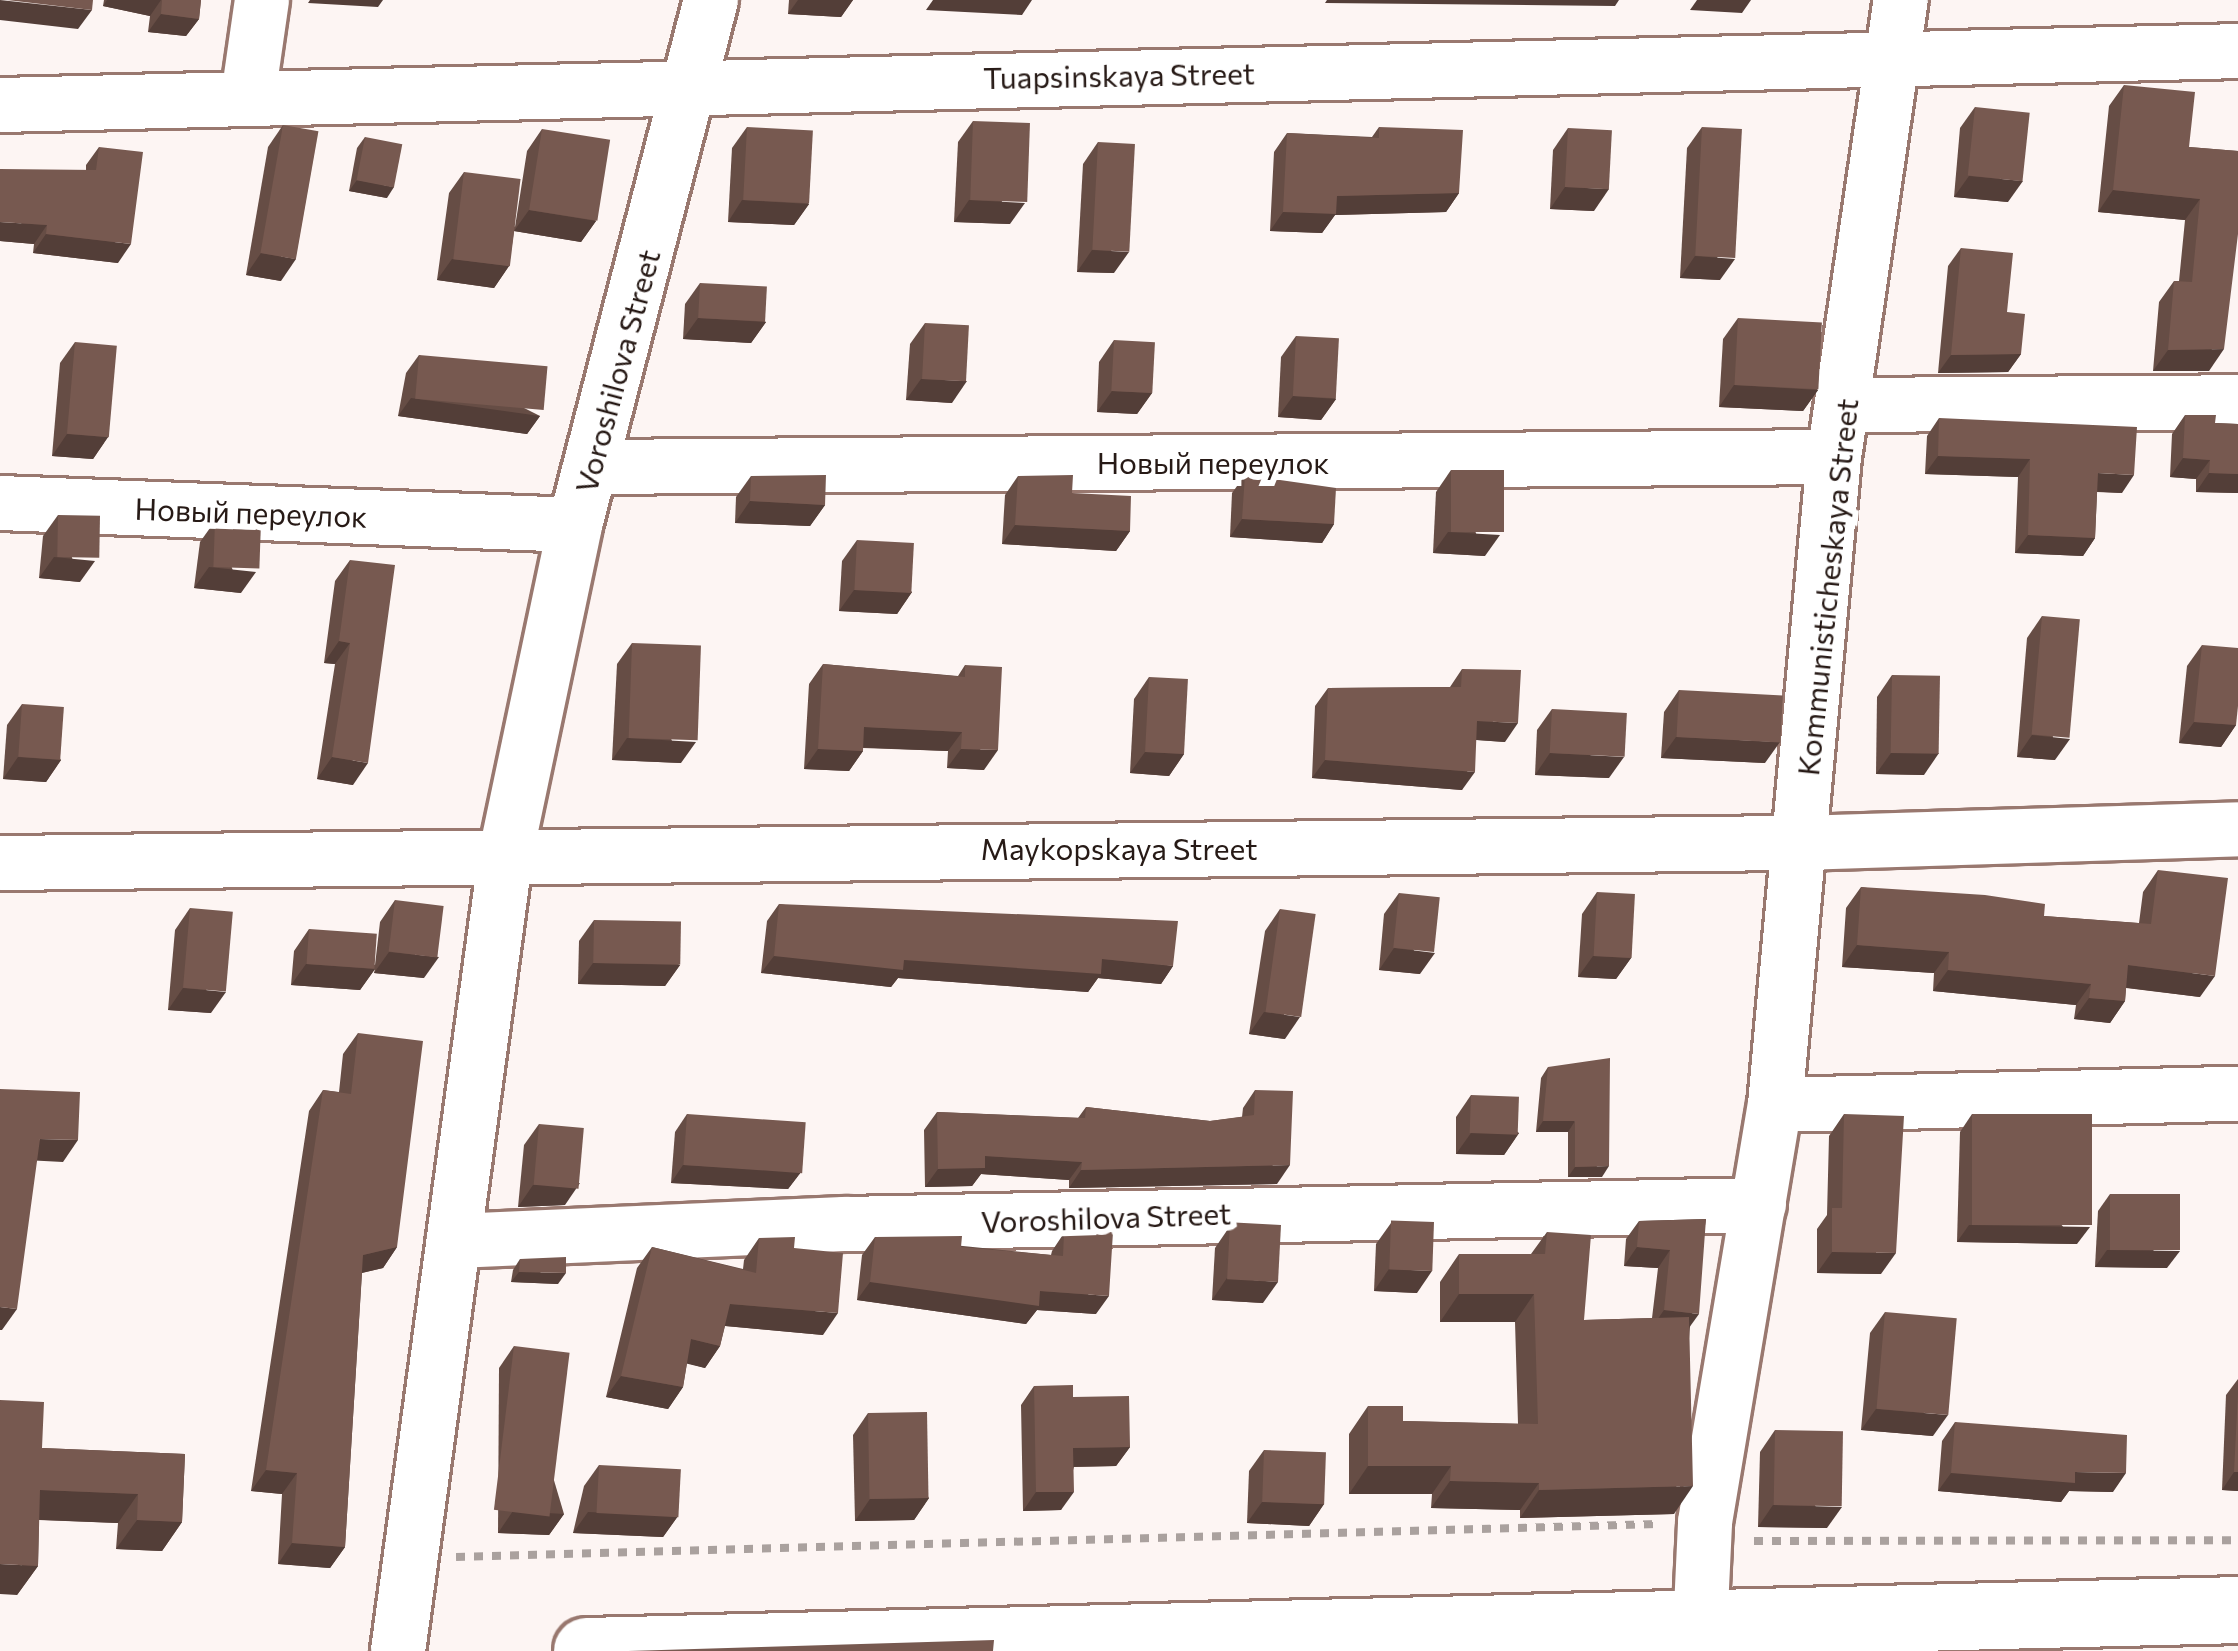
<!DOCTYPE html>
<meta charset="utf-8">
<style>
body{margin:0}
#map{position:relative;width:2238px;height:1651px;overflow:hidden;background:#fdf5f3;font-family:Commissioner,sans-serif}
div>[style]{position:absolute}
.path>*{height:8px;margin-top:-4px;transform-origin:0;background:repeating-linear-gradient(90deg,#aaa19e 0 9px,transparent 0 18px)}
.roads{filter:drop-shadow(3px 0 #99786f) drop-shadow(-3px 0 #99786f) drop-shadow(0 3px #99786f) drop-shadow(0 -3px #99786f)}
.minor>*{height:54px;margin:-27px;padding:0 27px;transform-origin:27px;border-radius:27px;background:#fff}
.major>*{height:66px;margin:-33px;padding:0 33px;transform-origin:33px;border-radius:33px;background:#fff}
.wall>*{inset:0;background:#664d45}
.shaded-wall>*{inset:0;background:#533e38}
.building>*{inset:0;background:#775950;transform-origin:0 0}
span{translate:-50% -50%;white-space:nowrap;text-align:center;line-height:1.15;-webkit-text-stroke:12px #fff;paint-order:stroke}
.street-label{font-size:30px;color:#271a16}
</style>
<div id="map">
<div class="path">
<div style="left:1754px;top:1541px;width:484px;rotate:-0.1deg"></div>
<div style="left:456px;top:1557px;width:1202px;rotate:-1.57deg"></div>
</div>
<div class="roads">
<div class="minor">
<div style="left:248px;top:97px;width:98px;rotate:-81.8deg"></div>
<div style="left:0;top:105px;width:2239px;rotate:-1.38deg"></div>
<div style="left:1844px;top:405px;width:394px;rotate:-0.4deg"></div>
<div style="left:593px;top:467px;width:1241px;rotate:-0.46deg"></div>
<div style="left:0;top:503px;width:575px;rotate:2.19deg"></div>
<div style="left:0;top:863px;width:1803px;rotate:-0.64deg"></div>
<div style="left:1803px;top:843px;width:435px;rotate:-1.8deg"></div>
<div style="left:1775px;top:1105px;width:463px;rotate:-1.4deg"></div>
<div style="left:454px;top:1241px;width:391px;rotate:-2.5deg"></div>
<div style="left:845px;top:1224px;width:914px;rotate:-1.19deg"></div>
<div style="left:398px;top:1651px;width:805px;rotate:-82.29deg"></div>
<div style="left:506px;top:853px;width:335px;rotate:-78.1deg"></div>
<div style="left:575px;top:525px;width:542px;rotate:-75.48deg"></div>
<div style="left:1699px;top:1651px;width:129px;rotate:-87.3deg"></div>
<div style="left:1705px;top:1522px;width:423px;rotate:-80.5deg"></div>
<div style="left:1775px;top:1105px;width:651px;rotate:-84.8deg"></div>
<div style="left:1834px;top:457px;width:462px;rotate:-81.7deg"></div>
</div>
<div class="major">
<div style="left:587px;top:1651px;width:1652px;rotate:-1.42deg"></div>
</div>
</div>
<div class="wall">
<div style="clip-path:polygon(104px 0,201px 0,199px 19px,186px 36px,148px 32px,150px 16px,103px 6px)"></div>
<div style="clip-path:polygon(789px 0,853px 0,841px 17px,788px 14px)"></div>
<div style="clip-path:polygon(2124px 85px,2189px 147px,2238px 151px,2209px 371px,2153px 371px,2159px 302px,2174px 281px,2179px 281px,2185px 220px,2098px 212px,2109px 106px)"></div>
<div style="clip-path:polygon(1975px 107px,2008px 202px,1954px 197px,1960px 128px)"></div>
<div style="clip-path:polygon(973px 121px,1010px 224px,954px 222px,958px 142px)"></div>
<div style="clip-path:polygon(283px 125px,281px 281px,246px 275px,268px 147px)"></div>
<div style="clip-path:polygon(747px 127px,809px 204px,794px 225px,728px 222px,732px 148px)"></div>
<div style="clip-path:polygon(1379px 127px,1459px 193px,1446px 212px,1335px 215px,1322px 233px,1270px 231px,1274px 152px,1287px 133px,1372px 137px)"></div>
<div style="clip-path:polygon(1702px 127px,1720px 280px,1680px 278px,1687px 148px)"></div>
<div style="clip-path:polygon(1568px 128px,1594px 211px,1550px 209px,1553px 150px)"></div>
<div style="clip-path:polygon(542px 129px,596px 221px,581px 242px,514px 231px,509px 266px,494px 288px,437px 280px,449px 193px,464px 172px,515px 227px,527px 151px)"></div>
<div style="clip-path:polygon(365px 137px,387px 198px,349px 191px,357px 148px)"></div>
<div style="clip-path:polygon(1098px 142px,1114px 273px,1077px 272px,1083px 164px)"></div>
<div style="clip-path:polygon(99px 147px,118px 263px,33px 253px,34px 244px,0 241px,86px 170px,86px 165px)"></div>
<div style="clip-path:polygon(1961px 248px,2021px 354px,2008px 372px,1938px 373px,1948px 266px)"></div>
<div style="clip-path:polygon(700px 283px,766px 322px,751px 343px,683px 339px,685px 304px)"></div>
<div style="clip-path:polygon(1738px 318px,1818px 390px,1803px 411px,1719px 407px,1723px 339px)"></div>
<div style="clip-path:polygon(925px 323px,952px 403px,906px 400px,910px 344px)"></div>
<div style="clip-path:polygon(1296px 336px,1336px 399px,1321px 420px,1278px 417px,1281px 357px)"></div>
<div style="clip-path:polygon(1114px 340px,1152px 393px,1137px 414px,1097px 412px,1099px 362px)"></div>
<div style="clip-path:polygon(75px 342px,108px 437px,93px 459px,52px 456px,60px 363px)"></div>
<div style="clip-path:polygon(419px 355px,540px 416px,527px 434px,398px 416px,406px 373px)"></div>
<div style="clip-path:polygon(2185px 415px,2215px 423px,2238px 424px,2238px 493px,2196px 492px,2196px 479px,2170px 477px,2172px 434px)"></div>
<div style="clip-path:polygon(1939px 418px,2122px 493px,2097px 492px,2095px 538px,2083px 556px,2015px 553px,2018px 477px,1925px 474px,1927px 436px)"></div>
<div style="clip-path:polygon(1451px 470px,1485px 556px,1433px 553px,1436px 492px)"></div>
<div style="clip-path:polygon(1245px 475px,1334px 524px,1322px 543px,1230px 537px,1232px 493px)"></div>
<div style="clip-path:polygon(751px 476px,825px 505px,810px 526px,735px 523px,736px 497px)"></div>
<div style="clip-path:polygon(1018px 476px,1072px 493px,1130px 531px,1116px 551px,1002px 544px,1005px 495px)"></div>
<div style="clip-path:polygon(58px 515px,80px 582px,39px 578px,43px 536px)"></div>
<div style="clip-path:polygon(215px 521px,241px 593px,194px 588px,200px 542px)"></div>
<div style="clip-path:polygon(857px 540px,912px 592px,897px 614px,839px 611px,842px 561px)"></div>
<div style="clip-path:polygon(350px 560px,353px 785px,317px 779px,335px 664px,324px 663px,335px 581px)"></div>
<div style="clip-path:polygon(2042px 616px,2055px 760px,2017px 757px,2027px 638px)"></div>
<div style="clip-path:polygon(632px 643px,681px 763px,612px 760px,617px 664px)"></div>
<div style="clip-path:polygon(2202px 645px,2236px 725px,2221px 747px,2179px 743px,2187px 666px)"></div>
<div style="clip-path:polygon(823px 664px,958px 676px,965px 665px,984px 770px,947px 768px,948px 751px,863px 748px,863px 751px,849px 771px,804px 769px,809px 684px)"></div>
<div style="clip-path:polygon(1462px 669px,1505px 742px,1476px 740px,1462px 790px,1312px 778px,1315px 706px,1328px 688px,1450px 687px)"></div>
<div style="clip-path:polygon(1892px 675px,1924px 775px,1876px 774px,1877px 697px)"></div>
<div style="clip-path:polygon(1149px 677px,1184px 754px,1169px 776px,1130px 773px,1134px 699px)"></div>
<div style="clip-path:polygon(1679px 690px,1765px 763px,1661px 758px,1664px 712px)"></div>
<div style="clip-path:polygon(22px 704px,61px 760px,46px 782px,3px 779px,7px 725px)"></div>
<div style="clip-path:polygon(1552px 709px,1609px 778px,1535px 775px,1537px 730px)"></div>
<div style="clip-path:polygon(2158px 870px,2200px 997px,2126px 988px,2125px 1001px,2110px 1023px,2074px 1019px,2076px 1005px,1933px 991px,1934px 973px,1842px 967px,1846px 908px,1861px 887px,2044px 916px,2139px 923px,2143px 892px)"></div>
<div style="clip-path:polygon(1597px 892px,1631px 958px,1616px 979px,1578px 977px,1582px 914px)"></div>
<div style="clip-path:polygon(1399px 893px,1420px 974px,1379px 970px,1384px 914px)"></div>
<div style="clip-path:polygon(395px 900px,424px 978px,374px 973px,375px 969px,360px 990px,291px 985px,294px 951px,309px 929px,375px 965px,380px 922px)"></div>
<div style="clip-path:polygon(779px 904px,1173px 966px,1161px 984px,1098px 978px,1088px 992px,898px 978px,891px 987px,761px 973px,767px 921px)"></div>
<div style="clip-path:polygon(190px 908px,211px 1013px,168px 1010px,175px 930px)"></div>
<div style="clip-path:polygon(1280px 909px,1285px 1039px,1249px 1034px,1265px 931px)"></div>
<div style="clip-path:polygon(594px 920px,680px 965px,665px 986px,578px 984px,579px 941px)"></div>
<div style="clip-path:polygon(358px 1033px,397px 1247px,383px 1268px,362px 1273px,345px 1547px,330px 1568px,278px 1564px,282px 1494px,251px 1491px,309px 1111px,323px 1090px,339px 1092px,343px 1054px)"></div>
<div style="clip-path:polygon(1548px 1067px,1602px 1177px,1568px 1177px,1568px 1132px,1536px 1132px,1541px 1078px)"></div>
<div style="clip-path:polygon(1255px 1090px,1277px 1184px,1069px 1188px,1069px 1180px,981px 1174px,972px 1186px,925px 1187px,924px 1130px,937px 1112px,1078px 1118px,1086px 1107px,1210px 1121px,1242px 1117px,1243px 1108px)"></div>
<div style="clip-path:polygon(1471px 1095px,1519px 1133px,1504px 1155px,1456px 1154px,1456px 1117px)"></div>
<div style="clip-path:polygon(687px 1114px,801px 1172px,788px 1189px,671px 1183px,675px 1132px)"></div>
<div style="clip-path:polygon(1844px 1114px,1881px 1274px,1817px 1273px,1817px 1229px,1827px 1215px,1829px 1136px)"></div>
<div style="clip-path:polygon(1972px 1114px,2077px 1244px,1957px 1242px,1960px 1132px)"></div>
<div style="clip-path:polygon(539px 1124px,565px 1205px,518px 1207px,524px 1145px)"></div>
<div style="clip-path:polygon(2110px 1194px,2167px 1268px,2095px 1267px,2098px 1211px)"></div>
<div style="clip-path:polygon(1706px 1219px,1690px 1327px,1674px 1514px,1520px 1518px,1520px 1510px,1431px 1508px,1432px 1494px,1349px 1494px,1349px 1434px,1368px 1406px,1403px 1421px,1518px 1424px,1515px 1322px,1440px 1322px,1440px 1282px,1459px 1254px,1531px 1254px,1547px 1232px,1584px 1320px,1652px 1318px,1658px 1268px,1624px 1266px,1626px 1239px,1639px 1221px)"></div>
<div style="clip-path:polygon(1391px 1223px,1417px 1293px,1374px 1291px,1376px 1244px)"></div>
<div style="clip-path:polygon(1230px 1226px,1263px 1303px,1212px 1300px,1215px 1248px)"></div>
<div style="clip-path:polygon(1064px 1233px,1096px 1314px,1037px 1310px,1026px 1324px,857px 1300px,862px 1255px,875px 1237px,1051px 1255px,1052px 1251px)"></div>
<div style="clip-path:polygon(759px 1238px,794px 1248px,823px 1335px,725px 1326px,720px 1346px,705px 1368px,687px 1363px,683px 1387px,668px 1409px,606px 1397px,637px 1268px,652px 1247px,743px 1269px,744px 1260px)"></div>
<div style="clip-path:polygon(520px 1259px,558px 1284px,511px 1282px,513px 1270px)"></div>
<div style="clip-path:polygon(1885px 1312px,1933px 1436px,1861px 1430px,1870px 1333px)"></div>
<div style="clip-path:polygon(514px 1346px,564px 1514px,549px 1535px,498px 1533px,499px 1368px)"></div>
<div style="clip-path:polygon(2238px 1379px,2238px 1491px,2222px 1490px,2226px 1395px)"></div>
<div style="clip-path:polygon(1034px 1386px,1073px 1397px,1130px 1447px,1116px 1466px,1074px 1467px,1061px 1510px,1023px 1511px,1021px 1405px)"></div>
<div style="clip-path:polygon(868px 1413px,929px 1498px,914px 1520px,855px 1521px,853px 1435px)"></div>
<div style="clip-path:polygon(1955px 1422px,2113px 1492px,2069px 1491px,2061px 1502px,1938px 1491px,1942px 1441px)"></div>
<div style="clip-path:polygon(1775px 1430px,1827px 1528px,1758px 1527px,1760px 1452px)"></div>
<div style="clip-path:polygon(42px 1448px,185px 1454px,182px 1522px,162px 1551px,116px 1549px,118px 1523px,39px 1520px,38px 1566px,17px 1595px)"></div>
<div style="clip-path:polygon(1264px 1450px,1324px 1504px,1309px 1526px,1247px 1523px,1249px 1471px)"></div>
<div style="clip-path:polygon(599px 1465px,678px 1516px,663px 1537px,573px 1533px,584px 1486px)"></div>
</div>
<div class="shaded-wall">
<div style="clip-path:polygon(0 0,92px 10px,78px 29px,0 20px)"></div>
<div style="clip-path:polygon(107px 0,161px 0,150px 16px,103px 6px)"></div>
<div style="clip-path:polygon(310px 0,383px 0,378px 7px,308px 3px)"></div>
<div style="clip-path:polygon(798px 0,853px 0,841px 17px,788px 14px)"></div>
<div style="clip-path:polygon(933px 0,1032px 0,1022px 15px,926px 10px)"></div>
<div style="clip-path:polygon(1327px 0,1619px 0,1615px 6px,1325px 3px)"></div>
<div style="clip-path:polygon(1697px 0,1751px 0,1742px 13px,1690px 10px)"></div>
<div style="clip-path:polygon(161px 14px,199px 19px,186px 36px,148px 32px)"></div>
<div style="clip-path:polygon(1969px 176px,2023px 181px,2008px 202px,1954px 197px)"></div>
<div style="clip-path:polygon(357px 180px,394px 187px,387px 198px,349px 191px)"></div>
<div style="clip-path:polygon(1565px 187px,1609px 189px,1594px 211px,1550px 209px)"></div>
<div style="clip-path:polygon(2113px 190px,2200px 199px,2185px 220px,2098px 212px)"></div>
<div style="clip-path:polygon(1459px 193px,1446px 212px,1335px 215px,1322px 233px,1270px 231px,1283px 212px,1337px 196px)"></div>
<div style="clip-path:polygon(742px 200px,809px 204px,794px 225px,728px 222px)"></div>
<div style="clip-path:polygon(969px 200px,1025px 203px,1010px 224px,954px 222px)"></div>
<div style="clip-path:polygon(529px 210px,596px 221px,581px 242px,514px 231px)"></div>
<div style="clip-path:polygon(0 222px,47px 225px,34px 244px,0 241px)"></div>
<div style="clip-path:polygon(46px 234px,131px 244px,118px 263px,33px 253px)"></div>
<div style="clip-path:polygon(1092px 250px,1129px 252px,1114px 273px,1077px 272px)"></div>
<div style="clip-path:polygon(261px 253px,296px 259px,281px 281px,246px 275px)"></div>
<div style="clip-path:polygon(1695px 256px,1735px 259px,1720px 280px,1680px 278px)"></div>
<div style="clip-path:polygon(452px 259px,509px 266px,494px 288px,437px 280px)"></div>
<div style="clip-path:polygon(698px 318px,766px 322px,751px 343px,683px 339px)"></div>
<div style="clip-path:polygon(2224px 349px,2209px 371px,2153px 371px,2168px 350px)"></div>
<div style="clip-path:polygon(2021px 354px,2008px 372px,1938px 373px,1951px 355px)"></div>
<div style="clip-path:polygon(921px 379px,967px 381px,952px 403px,906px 400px)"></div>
<div style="clip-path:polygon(1734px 385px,1818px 390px,1803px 411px,1719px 407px)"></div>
<div style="clip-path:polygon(1112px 391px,1152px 393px,1137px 414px,1097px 412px)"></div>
<div style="clip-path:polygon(1293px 396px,1336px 399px,1321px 420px,1278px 417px)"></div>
<div style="clip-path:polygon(411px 398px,540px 416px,527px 434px,398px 416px)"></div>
<div style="clip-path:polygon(67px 434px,108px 437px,93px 459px,52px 456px)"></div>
<div style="clip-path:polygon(1938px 456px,2030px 459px,2018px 477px,1925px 474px)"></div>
<div style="clip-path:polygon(2183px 458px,2210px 460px,2196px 479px,2170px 477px)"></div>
<div style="clip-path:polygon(2098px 473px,2134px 475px,2122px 493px,2085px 491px)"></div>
<div style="clip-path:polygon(2209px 473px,2238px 474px,2238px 493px,2196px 492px)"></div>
<div style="clip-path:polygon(750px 501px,825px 505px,810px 526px,735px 523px)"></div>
<div style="clip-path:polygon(1242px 519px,1334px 524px,1322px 543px,1230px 537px)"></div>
<div style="clip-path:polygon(1015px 525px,1130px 531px,1116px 551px,1002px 544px)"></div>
<div style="clip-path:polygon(1448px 532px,1500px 535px,1485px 556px,1433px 553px)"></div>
<div style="clip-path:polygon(2028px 535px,2095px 538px,2083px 556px,2015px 553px)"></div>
<div style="clip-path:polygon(54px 557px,95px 561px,80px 582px,39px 578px)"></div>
<div style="clip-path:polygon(209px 567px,256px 572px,241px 593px,194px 588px)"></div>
<div style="clip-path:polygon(854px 590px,912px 592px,897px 614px,839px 611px)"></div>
<div style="clip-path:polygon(339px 641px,350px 643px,335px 664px,324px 663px)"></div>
<div style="clip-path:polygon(1477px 721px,1518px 723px,1505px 742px,1464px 739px)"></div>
<div style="clip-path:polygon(2194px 722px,2236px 725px,2221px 747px,2179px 743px)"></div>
<div style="clip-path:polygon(864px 727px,962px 732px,948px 751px,850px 747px)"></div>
<div style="clip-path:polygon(2032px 735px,2070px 739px,2055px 760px,2017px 757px)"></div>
<div style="clip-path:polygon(1676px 737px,1780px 742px,1765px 763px,1661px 758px)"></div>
<div style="clip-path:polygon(627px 738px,696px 742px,681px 763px,612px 760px)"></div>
<div style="clip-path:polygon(818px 749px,863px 751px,849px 771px,804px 769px)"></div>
<div style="clip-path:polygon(961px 749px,998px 750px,984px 770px,947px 768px)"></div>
<div style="clip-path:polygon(1145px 752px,1184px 754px,1169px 776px,1130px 773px)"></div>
<div style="clip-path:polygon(1550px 753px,1624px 757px,1609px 778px,1535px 775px)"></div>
<div style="clip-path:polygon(1891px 753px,1939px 753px,1924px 775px,1876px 774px)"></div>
<div style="clip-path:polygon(18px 757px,61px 760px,46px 782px,3px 779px)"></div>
<div style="clip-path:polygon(332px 757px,368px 763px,353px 785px,317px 779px)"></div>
<div style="clip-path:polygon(1325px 760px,1475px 772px,1462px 790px,1312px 778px)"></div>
<div style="clip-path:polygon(1857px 945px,1949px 952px,1934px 973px,1842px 967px)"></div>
<div style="clip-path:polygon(1394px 948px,1435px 953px,1420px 974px,1379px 970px)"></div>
<div style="clip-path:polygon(389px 952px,439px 957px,424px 978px,374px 973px)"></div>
<div style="clip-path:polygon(774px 956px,904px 960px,1102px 959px,1173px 966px,1161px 984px,1098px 978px,1088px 992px,898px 978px,891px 987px,761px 973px)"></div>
<div style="clip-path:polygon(1593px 956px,1631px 958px,1616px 979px,1578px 977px)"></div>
<div style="clip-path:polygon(593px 963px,680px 965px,665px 986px,578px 984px)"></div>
<div style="clip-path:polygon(306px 964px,375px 969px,360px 990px,291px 985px)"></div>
<div style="clip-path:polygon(2128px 965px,2215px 976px,2200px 997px,2113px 986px)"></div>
<div style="clip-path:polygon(1948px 970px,2091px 984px,2076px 1005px,1933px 991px)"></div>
<div style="clip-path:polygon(183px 988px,226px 992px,211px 1013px,168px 1010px)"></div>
<div style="clip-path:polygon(2089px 998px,2125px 1001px,2110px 1023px,2074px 1019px)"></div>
<div style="clip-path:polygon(1264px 1012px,1300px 1017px,1285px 1039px,1249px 1034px)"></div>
<div style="clip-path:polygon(1543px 1121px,1575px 1121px,1568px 1132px,1536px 1132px)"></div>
<div style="clip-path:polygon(1471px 1133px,1519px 1133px,1504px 1155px,1456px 1154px)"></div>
<div style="clip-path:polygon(40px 1139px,78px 1140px,63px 1162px,25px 1160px)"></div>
<div style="clip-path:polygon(985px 1156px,1082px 1162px,1069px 1180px,981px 1174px,972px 1186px,925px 1187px,938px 1169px)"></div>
<div style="clip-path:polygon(683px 1165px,801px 1172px,788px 1189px,671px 1183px)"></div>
<div style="clip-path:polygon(1290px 1165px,1277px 1184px,1069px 1188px,1081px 1170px)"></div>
<div style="clip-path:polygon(1609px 1166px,1602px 1177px,1568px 1177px,1575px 1167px)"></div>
<div style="clip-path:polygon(580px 1183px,565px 1205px,518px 1207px,533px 1185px)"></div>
<div style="clip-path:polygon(1969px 1225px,2090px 1227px,2077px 1244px,1957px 1242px)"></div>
<div style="clip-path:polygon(397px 1247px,383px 1268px,348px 1276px,363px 1255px)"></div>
<div style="clip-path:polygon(1637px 1247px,1670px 1250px,1658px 1268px,1624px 1266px)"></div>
<div style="clip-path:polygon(2107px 1250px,2180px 1251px,2167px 1268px,2095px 1267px)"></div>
<div style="clip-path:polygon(1832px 1252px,1896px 1253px,1881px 1274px,1817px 1273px)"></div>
<div style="clip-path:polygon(1389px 1269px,1432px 1271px,1417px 1293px,1374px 1291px)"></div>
<div style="clip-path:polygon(519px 1272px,566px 1273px,558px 1284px,511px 1282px)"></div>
<div style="clip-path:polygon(1227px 1278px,1278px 1282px,1263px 1303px,1212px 1300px)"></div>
<div style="clip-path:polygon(870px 1282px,1040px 1291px,1109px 1296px,1096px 1314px,1037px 1310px,1026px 1324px,857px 1300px)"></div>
<div style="clip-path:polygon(1459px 1294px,1534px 1294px,1515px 1322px,1440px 1322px)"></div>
<div style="clip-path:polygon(730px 1304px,838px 1313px,823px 1335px,715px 1325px)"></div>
<div style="clip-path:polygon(0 1307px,17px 1309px,2px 1330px,0 1330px)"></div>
<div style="clip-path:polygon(1664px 1310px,1699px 1314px,1686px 1332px,1651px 1329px)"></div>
<div style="clip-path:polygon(691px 1339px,720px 1346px,705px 1368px,676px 1361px)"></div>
<div style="clip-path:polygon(621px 1376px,683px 1387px,668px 1409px,606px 1397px)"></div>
<div style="clip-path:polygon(1876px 1409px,1948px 1415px,1933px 1436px,1861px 1430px)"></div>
<div style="clip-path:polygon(1130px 1447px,1116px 1466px,1060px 1467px,1073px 1448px)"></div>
<div style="clip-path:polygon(1368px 1466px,1451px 1466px,1432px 1494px,1349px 1494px)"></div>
<div style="clip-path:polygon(266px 1470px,297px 1473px,282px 1494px,251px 1491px)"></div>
<div style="clip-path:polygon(2075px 1472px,2126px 1473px,2113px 1492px,2069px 1491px,2061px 1502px,1938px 1491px,1951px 1473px)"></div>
<div style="clip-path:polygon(2234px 1472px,2238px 1472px,2238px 1491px,2222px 1490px)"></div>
<div style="clip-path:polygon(1450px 1481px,1539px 1483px,1520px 1510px,1431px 1508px)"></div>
<div style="clip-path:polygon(1693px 1486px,1674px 1514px,1520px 1518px,1539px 1490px)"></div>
<div style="clip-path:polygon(40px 1490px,138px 1494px,118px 1523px,20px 1519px)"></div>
<div style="clip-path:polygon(1036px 1492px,1074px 1492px,1061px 1510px,1023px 1511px)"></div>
<div style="clip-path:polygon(929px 1498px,914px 1520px,855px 1521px,870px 1499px)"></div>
<div style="clip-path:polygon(1262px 1502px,1324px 1504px,1309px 1526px,1247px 1523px)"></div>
<div style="clip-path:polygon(1773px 1505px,1842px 1507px,1827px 1528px,1758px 1527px)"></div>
<div style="clip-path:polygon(513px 1511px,564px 1514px,549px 1535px,498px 1533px)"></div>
<div style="clip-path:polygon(588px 1512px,678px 1516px,663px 1537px,573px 1533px)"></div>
<div style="clip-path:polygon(137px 1520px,182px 1522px,162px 1551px,116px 1549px)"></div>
<div style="clip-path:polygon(292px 1543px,345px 1547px,330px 1568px,278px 1564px)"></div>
<div style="clip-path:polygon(0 1564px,38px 1566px,17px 1595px,0 1594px)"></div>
</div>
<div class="building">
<div style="clip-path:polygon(7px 0,93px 0,92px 10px)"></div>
<div style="clip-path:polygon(162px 0,201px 0,199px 19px,161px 14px)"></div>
<div style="clip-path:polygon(2124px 85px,2195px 92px,2189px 147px,2238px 151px,2238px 234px,2224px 349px,2168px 350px,2174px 281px,2192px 282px,2200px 199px,2113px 190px)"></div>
<div style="left:1975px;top:107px;width:55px;height:69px;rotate:6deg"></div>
<div style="left:973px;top:121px;width:57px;height:79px;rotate:2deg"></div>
<div style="left:283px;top:125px;width:36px;height:130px;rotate:10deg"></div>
<div style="left:747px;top:127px;width:66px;height:73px;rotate:3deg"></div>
<div style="clip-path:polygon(1379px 127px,1463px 130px,1459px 193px,1337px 196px,1336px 214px,1283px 212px,1287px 133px,1379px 138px)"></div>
<div style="left:1702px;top:127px;width:40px;height:129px;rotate:3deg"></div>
<div style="left:1568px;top:128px;width:44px;height:59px;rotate:3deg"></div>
<div style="left:542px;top:129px;width:69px;height:82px;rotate:9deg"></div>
<div style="left:365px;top:137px;width:38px;height:44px;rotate:11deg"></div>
<div style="left:1098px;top:142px;width:37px;height:108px;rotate:3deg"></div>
<div style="clip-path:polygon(99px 147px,143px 152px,131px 244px,46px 234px,47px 225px,0 222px,0 169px,96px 170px)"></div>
<div style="left:464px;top:172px;width:57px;height:88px;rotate:7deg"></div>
<div style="clip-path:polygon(1961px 248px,2013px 253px,2007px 312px,2025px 314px,2021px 354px,1951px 355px)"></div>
<div style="left:700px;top:283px;width:67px;height:35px;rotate:3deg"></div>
<div style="left:1738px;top:318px;width:84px;height:67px;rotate:3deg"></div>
<div style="left:925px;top:323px;width:44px;height:56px;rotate:3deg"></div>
<div style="left:1296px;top:336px;width:43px;height:60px;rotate:3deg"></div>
<div style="left:1114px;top:340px;width:41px;height:51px;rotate:3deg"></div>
<div style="left:75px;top:342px;width:42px;height:92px;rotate:5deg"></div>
<div style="left:419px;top:355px;width:129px;height:44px;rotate:5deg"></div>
<div style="clip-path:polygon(2185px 415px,2216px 415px,2215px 423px,2238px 424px,2238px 474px,2209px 473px,2210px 460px,2183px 458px)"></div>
<div style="clip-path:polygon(1939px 418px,2137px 427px,2134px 475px,2098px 473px,2095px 538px,2028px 535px,2030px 459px,1938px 456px)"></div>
<div style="left:1451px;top:470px;width:53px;height:62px"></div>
<div style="clip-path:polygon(826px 475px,825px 505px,750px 501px,751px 476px)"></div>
<div style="clip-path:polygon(1073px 475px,1072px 493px,1131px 496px,1130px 531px,1015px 525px,1018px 476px)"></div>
<div style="clip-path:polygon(1245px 475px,1336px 488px,1334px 524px,1242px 519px)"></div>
<div style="left:58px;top:515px;width:42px;height:42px;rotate:1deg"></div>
<div style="left:215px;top:521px;width:46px;height:46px;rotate:2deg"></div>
<div style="left:857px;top:540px;width:57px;height:50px;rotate:3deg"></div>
<div style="clip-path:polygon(350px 560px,395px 565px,368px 763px,332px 757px,350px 643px,339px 641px)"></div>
<div style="left:2042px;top:616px;width:38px;height:119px;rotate:5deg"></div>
<div style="left:632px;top:643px;width:69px;height:95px;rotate:2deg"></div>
<div style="clip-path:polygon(2202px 645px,2238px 648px,2238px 706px,2236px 725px,2194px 722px)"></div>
<div style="clip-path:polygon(823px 664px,965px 677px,965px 665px,1002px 667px,998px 750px,961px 749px,962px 732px,864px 727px,863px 751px,818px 749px)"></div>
<div style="clip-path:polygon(1462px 669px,1521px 670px,1518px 723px,1477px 721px,1475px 772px,1325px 760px,1328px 688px,1461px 687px)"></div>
<div style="left:1892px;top:675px;width:48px;height:78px;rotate:1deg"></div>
<div style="left:1149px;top:677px;width:39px;height:75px;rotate:3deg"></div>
<div style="left:1679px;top:690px;width:104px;height:47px;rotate:3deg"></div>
<div style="left:22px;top:704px;width:42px;height:53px;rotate:4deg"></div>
<div style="left:1552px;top:709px;width:75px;height:44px;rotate:3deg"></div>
<div style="clip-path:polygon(2158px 870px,2228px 878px,2215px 976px,2128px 965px,2125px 1001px,2089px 998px,2091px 984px,1948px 970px,1949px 952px,1857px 945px,1861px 887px,1985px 895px,2045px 904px,2044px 916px,2151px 924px)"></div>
<div style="left:1597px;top:892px;width:38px;height:64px;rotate:3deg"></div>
<div style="left:1399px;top:893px;width:41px;height:55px;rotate:6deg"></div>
<div style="left:395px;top:900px;width:49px;height:52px;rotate:7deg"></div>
<div style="clip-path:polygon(779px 904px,1178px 921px,1173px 966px,1102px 959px,1101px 974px,904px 960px,903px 970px,774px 956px)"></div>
<div style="left:190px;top:908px;width:43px;height:80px;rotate:5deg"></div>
<div style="left:1280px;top:909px;width:36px;height:104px;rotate:8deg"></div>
<div style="left:594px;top:920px;width:87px;height:43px;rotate:1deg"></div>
<div style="left:309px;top:929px;width:68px;height:35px;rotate:4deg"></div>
<div style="clip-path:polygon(358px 1033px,423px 1041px,397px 1247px,363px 1255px,345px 1547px,292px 1543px,297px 1473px,266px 1470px,323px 1090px,351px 1094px)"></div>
<div style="clip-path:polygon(1610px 1058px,1609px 1166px,1575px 1167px,1575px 1121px,1543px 1121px,1548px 1067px)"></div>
<div style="clip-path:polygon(0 1089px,80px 1092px,78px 1140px,40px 1139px,17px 1309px,0 1307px)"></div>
<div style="clip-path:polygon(1255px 1090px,1293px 1091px,1290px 1165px,1081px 1170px,1082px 1162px,985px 1156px,985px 1168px,938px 1169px,937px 1112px,1085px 1118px,1086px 1107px,1210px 1121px,1254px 1115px)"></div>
<div style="left:1471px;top:1095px;width:48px;height:38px;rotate:2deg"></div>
<div style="left:687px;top:1114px;width:119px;height:51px;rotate:4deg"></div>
<div style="clip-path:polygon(1844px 1114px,1904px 1116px,1896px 1253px,1832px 1252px,1832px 1208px,1842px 1208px)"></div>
<div style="left:1972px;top:1114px;width:120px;height:111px"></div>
<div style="left:539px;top:1124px;width:45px;height:61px;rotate:5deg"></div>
<div style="left:2110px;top:1194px;width:70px;height:56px"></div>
<div style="clip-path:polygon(1706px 1219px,1699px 1314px,1664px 1310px,1670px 1250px,1637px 1247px,1639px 1221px)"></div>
<div style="left:1434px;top:1222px;width:49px;height:43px;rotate:92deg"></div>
<div style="left:1281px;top:1225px;width:57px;height:51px;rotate:93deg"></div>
<div style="clip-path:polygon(1113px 1232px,1109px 1296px,1040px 1291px,1039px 1306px,870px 1282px,875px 1237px,962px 1236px,961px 1247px,1063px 1256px,1064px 1233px)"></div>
<div style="clip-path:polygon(1547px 1232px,1591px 1235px,1584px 1320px,1689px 1317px,1693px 1486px,1539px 1490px,1539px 1483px,1450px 1481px,1451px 1466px,1368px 1466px,1368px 1406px,1403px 1406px,1403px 1421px,1538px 1424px,1534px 1294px,1459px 1294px,1459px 1254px,1545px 1254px)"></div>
<div style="clip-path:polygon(795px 1237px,794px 1248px,843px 1253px,838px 1313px,730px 1304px,720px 1346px,691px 1339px,683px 1387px,621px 1376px,652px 1247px,756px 1273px,759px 1238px)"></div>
<div style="clip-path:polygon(566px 1257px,566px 1273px,519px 1272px,520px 1259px)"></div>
<div style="left:1885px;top:1312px;width:72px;height:97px;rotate:5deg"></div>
<div style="left:514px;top:1346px;width:56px;height:165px;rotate:7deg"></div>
<div style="clip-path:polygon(1073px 1385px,1073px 1397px,1129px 1396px,1130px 1447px,1073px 1448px,1074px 1492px,1036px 1492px,1034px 1386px)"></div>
<div style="clip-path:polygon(2238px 1393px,2238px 1472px,2234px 1472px)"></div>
<div style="clip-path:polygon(0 1400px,44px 1402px,42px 1448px,185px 1454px,182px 1522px,137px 1520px,138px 1494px,40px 1490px,38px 1566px,0 1564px)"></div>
<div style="left:927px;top:1412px;width:86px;height:59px;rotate:89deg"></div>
<div style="clip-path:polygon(1955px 1422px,2127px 1435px,2126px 1473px,2075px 1472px,2075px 1483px,1951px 1473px)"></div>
<div style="left:1775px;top:1430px;width:68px;height:75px;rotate:1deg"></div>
<div style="left:1264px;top:1450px;width:62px;height:52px;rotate:2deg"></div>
<div style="left:599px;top:1465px;width:82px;height:48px;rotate:3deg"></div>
<div style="clip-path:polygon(994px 1640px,993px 1651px,628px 1651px)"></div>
</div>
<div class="street-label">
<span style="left:1119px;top:75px;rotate:-1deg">Tuapsinskaya Street</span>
<span style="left:617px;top:371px;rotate:-75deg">Voroshilova Street</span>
<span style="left:1213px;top:462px">Новый переулок</span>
<span style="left:251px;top:512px;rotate:2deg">Новый переулок</span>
<span style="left:1827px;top:587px;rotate:-84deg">Kommunisticheskaya Street</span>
<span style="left:1119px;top:848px">Maykopskaya Street</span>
<span style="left:1106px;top:1217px;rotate:-2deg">Voroshilova Street</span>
</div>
</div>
